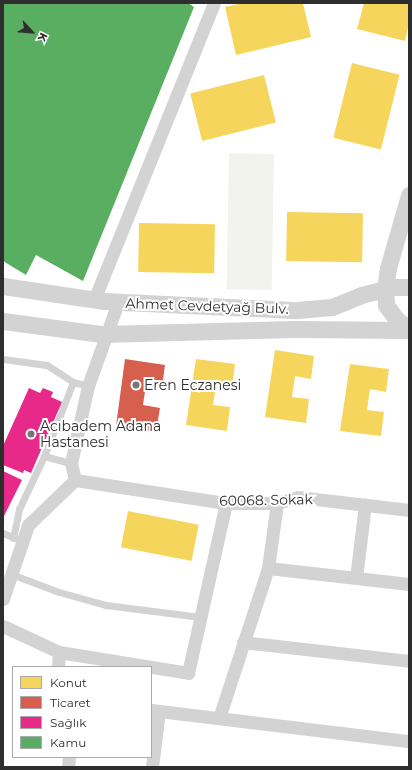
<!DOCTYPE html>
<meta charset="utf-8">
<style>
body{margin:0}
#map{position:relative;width:412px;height:770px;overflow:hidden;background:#fff;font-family:Montserrat,sans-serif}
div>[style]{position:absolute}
.green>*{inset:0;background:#f1f3ec;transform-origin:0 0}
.homes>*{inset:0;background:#f6d55c;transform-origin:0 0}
.shops>*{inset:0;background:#d6604d}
.health>*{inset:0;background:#e7298a}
.public>*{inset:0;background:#5aae61}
.service>*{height:7px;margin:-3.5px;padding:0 3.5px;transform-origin:3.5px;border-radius:3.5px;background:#d3d3d3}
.minor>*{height:13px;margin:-6.5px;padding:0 6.5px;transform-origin:6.5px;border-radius:6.5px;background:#d3d3d3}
.tertiary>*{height:17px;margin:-8.5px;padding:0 8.5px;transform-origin:8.5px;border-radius:8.5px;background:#d3d3d3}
.dots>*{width:11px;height:11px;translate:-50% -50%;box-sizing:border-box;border:2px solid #fff;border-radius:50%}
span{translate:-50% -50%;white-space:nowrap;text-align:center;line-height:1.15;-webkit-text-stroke:4px #fff;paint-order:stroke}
.street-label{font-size:14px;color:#2e2e2e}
.poi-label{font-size:14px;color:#2e2e2e}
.left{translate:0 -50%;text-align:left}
.frame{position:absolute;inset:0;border:4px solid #2e2e2e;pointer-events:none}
.legend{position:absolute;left:12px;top:666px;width:140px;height:92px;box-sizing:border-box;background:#fff;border:1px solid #ababab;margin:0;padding:5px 7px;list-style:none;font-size:12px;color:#2e2e2e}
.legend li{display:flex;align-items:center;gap:8px;height:20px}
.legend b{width:20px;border:1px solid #ababab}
.north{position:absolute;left:12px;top:12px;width:40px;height:40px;-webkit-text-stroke:3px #fff;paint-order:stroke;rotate:116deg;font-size:11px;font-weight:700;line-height:16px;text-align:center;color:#2e2e2e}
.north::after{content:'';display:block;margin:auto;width:14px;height:18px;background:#2e2e2e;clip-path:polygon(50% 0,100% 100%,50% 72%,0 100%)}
</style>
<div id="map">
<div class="green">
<div style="left:274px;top:154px;width:136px;height:45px;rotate:91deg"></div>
</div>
<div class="homes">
<div style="clip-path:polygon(242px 3px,303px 3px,311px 37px,236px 55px,225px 7px)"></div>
<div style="clip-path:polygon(364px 3px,409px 3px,409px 23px,405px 41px,357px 29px)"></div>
<div style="left:352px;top:63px;width:49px;height:77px;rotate:14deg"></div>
<div style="left:264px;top:75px;width:49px;height:76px;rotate:76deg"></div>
<div style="left:287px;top:212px;width:76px;height:49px;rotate:1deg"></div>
<div style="left:139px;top:223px;width:76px;height:49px;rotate:1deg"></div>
<div style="clip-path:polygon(275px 350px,314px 356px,311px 379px,295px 376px,292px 397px,309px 399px,306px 423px,265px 417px)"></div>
<div style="clip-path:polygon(196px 359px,235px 364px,232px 387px,216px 385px,213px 405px,230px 407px,227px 431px,186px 425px)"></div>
<div style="clip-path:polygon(350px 364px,389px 369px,386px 392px,370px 389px,367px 410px,384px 412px,381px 436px,340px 431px)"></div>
<div style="left:128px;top:511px;width:72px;height:37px;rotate:11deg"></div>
</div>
<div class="shops">
<div style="clip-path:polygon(125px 359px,165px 365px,162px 387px,146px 385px,143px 405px,160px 408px,156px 432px,116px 426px)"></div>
</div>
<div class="health">
<div style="clip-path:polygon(29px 388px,40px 393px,43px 388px,53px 392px,51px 397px,62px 402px,31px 473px,24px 470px,23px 473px,3px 465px,3px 446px)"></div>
<div style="clip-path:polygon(3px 471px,22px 480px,4px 516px,3px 516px)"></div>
</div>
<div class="public">
<div style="clip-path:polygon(3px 3px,188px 3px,194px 7px,83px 281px,36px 255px,26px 275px,3px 261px)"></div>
</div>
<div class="service">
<div style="left:3px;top:359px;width:44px;rotate:7.8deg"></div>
<div style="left:47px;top:365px;width:31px;rotate:33deg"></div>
<div style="left:44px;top:456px;width:79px;rotate:-68.6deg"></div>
<div style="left:73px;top:382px;width:16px;rotate:15deg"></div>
<div style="left:3px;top:533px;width:15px;rotate:23deg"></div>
<div style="left:13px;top:538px;width:30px;rotate:-78deg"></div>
<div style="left:19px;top:509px;width:59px;rotate:-64.7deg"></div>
<div style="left:44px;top:456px;width:28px;rotate:15deg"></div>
<div style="left:11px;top:574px;width:51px;rotate:20.6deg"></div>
<div style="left:59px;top:592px;width:49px;rotate:15.5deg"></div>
<div style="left:106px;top:605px;width:95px;rotate:7.3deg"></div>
</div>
<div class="minor">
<div style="left:94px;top:300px;width:320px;rotate:-68deg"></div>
<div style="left:75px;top:480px;width:153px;rotate:8.7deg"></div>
<div style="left:226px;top:503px;width:51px"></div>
<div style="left:277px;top:503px;width:22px;rotate:-16deg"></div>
<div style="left:298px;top:497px;width:112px;rotate:6.7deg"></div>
<div style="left:268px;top:568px;width:142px;rotate:6.5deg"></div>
<div style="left:356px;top:578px;width:74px;rotate:-83deg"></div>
<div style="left:3px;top:599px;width:78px;rotate:-71.3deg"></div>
<div style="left:28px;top:525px;width:65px;rotate:-43.8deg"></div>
<div style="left:75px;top:480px;width:17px;rotate:-103deg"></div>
<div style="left:71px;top:463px;width:79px;rotate:-77.6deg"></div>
<div style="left:88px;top:386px;width:89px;rotate:-70.3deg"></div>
<div style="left:3px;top:626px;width:62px;rotate:24.9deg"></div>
<div style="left:59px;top:652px;width:131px;rotate:9.2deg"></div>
<div style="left:188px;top:673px;width:174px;rotate:-77.4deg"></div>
<div style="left:243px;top:642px;width:167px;rotate:6.5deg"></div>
<div style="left:58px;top:667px;width:15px;rotate:-86deg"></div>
<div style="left:151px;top:710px;width:260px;rotate:6.9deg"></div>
<div style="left:219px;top:718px;width:158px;rotate:-71.9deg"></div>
<div style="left:268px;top:568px;width:66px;rotate:-82.1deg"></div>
<div style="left:68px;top:767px;width:10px;rotate:-84deg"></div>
<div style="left:152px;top:767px;width:56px;rotate:-82.9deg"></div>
</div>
<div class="tertiary">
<div style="left:409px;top:195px;width:76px;rotate:106deg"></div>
<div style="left:388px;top:268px;width:21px;rotate:98deg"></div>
<div style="left:385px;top:289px;width:16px;rotate:86deg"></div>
<div style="left:386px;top:305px;width:17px;rotate:54deg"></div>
<div style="left:396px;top:319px;width:16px;rotate:38deg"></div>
<div style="left:3px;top:286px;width:101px;rotate:8.5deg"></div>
<div style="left:103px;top:301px;width:194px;rotate:2.7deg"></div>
<div style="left:297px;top:310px;width:35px;rotate:-5deg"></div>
<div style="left:332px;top:307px;width:31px;rotate:-22deg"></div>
<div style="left:361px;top:295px;width:33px;rotate:-14deg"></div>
<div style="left:393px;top:287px;width:16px"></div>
<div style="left:3px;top:321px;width:100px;rotate:7.5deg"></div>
<div style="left:102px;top:334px;width:193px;rotate:-1.5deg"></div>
<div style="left:295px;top:329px;width:114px;rotate:0.5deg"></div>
</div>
<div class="dots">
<div style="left:136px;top:385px;background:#777"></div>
<div style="left:31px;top:434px;background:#777"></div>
</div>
<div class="street-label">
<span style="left:207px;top:306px;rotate:2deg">Ahmet Cevdetyağ Bulv.</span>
<span style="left:266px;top:500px;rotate:-1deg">60068. Sokak</span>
</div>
<div class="poi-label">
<span class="left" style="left:144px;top:385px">Eren Eczanesi</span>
<span class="left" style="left:40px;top:434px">Acıbadem Adana<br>Hastanesi</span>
</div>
<div class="frame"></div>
<ul class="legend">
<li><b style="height:11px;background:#f6d55c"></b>Konut</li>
<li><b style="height:11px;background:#d6604d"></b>Ticaret</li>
<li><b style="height:11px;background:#e7298a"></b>Sağlık</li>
<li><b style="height:11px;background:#5aae61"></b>Kamu</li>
</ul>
<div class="north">K</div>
</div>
